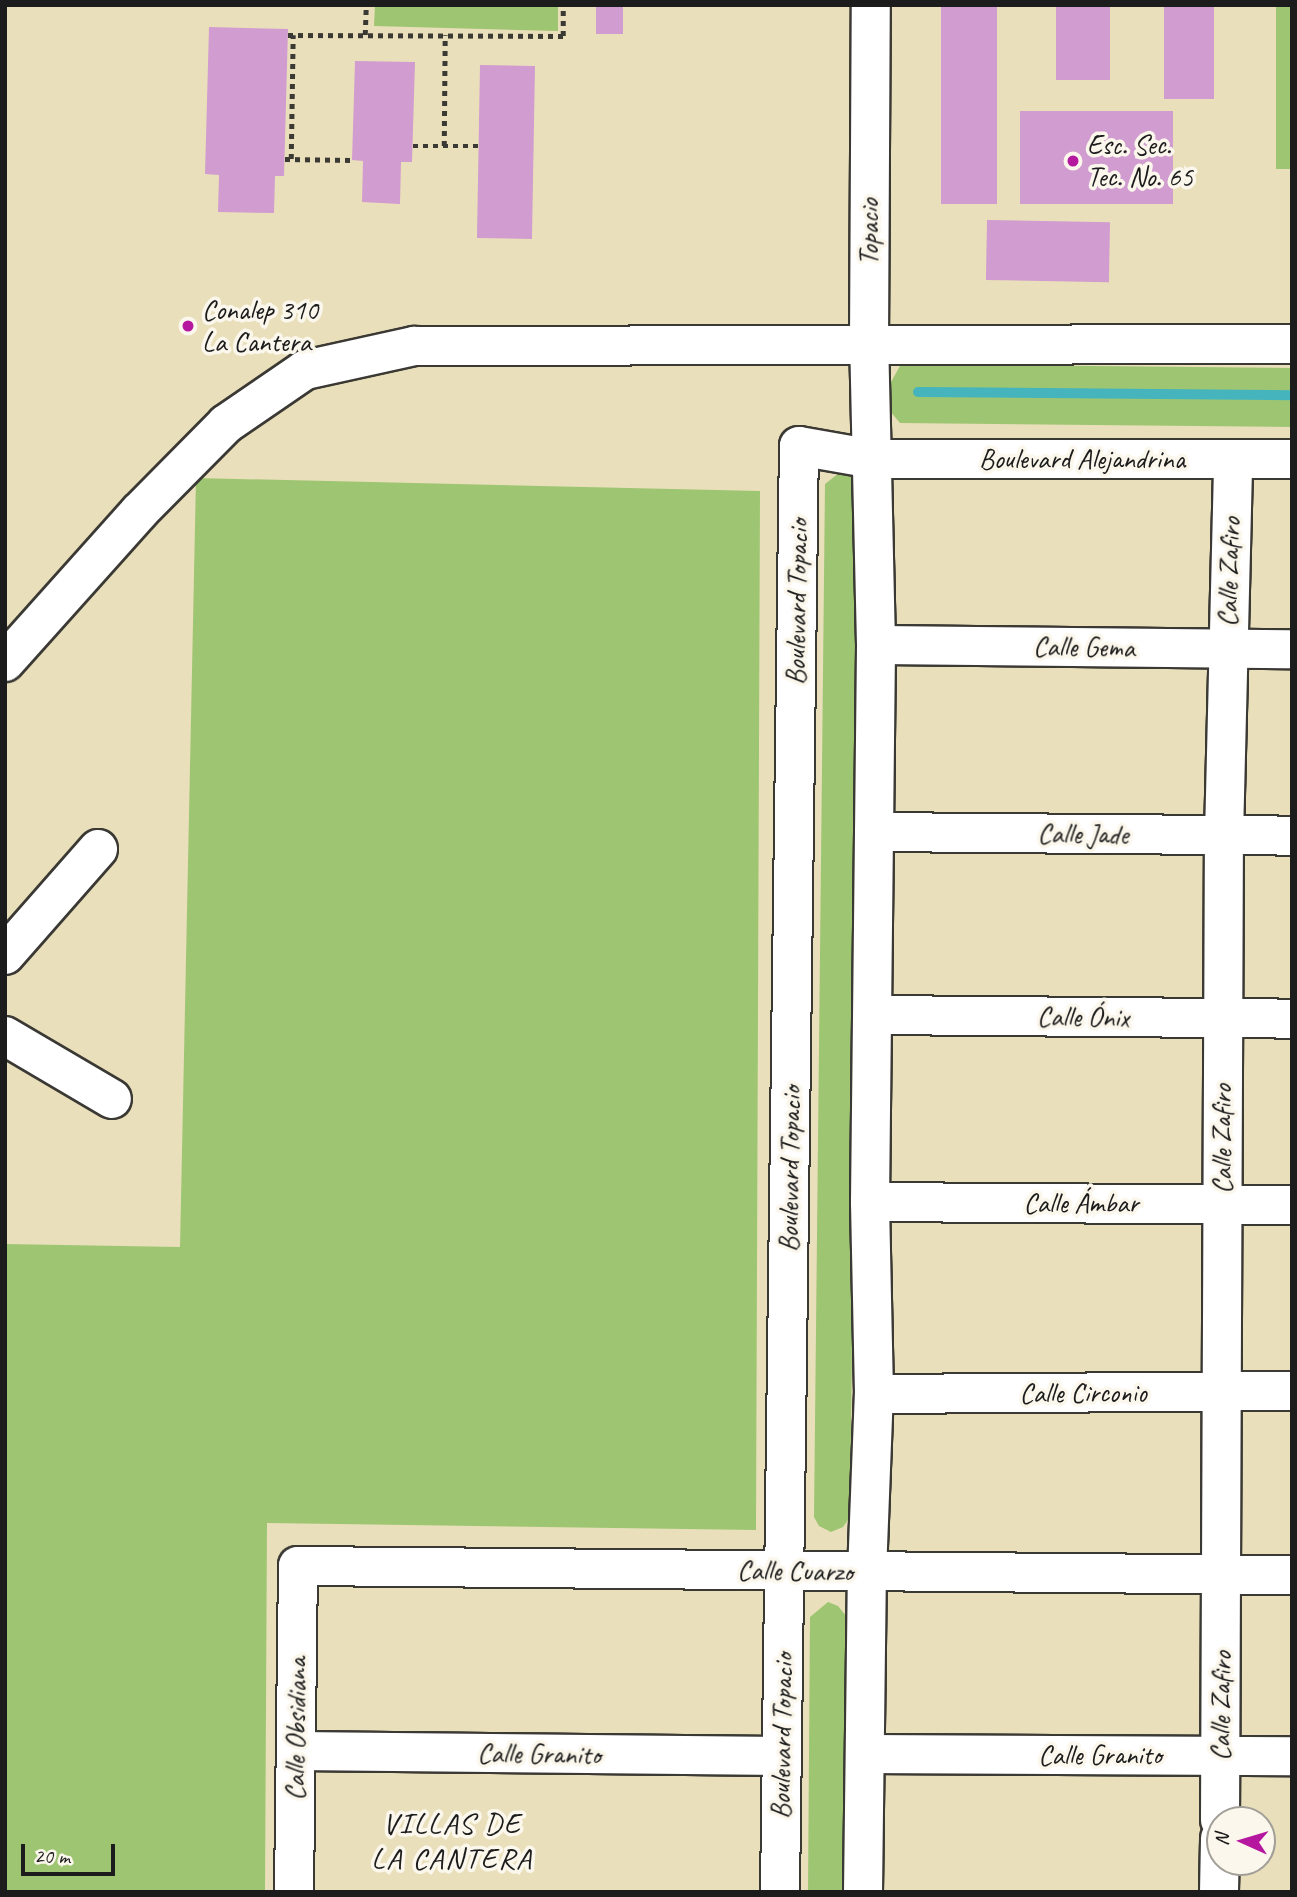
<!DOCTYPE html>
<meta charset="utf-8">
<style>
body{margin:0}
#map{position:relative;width:1297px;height:1897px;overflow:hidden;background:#eadfbb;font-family:Caveat,sans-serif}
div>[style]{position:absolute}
.green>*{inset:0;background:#9ec672;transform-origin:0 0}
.stream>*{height:10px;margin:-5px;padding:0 5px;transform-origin:5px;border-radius:5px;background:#45b4bd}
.building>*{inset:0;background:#d19ccf;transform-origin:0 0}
.path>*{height:4.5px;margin-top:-2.25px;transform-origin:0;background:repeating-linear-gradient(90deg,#3b3934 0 5px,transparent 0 10px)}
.roads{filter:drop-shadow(2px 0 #3b3934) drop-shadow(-2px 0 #3b3934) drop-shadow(0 2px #3b3934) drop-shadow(0 -2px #3b3934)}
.minor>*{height:38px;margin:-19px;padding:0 19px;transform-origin:19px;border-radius:19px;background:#fff}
.dots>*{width:19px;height:19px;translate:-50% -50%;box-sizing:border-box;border:4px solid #fbf7ec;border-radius:50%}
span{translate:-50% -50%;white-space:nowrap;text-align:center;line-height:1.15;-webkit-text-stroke:7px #fbf7ec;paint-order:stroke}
.poi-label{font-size:28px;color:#1c1c1c}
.left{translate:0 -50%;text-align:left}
.street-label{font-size:28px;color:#1c1c1c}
.neighbourhood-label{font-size:30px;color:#1c1c1c;letter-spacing:2px}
.frame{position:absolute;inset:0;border:7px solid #1c1c1c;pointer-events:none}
.north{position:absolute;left:1206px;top:1806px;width:70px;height:70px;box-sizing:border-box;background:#fbf7ec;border:2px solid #a29f99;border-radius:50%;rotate:274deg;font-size:19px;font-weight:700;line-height:28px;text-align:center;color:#1c1c1c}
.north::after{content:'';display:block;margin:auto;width:24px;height:32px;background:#b5179e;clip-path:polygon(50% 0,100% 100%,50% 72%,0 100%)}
.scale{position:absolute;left:21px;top:1844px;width:94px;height:32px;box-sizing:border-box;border:4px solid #1c1c1c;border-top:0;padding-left:9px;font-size:21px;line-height:24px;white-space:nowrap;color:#1c1c1c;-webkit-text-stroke:5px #fbf7ec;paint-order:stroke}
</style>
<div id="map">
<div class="green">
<div style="clip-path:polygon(375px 5px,558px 5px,558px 31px,374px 26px)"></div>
<div style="left:1276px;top:5px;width:16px;height:164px"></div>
<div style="clip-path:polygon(901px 364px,1292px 368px,1292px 427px,900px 423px,890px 411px,885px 393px)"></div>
<div style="clip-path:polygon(844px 469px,862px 484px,850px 1517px,843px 1527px,831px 1532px,819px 1526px,814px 1517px,825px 484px)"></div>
<div style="clip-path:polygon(196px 478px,760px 491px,756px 1530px,267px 1523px,265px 1892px,5px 1892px,5px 1244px,180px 1247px)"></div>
<div style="clip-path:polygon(828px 1602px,838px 1606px,847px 1617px,845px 1892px,808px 1892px,810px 1617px)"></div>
</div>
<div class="stream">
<div style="left:918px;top:392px;width:374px;rotate:0.5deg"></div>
</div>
<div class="building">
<div style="left:596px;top:5px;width:27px;height:29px"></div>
<div style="left:941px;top:5px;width:56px;height:199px"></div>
<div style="left:1056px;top:5px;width:54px;height:75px"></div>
<div style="left:1164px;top:5px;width:50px;height:94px"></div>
<div style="clip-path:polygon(209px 27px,288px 29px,284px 176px,275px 176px,274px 213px,218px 212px,219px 175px,205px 174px)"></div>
<div style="clip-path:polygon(355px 61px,415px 62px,412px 162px,401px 162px,400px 204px,362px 202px,363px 161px,352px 160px)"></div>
<div style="left:480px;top:65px;width:55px;height:173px;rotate:1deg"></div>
<div style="left:1020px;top:111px;width:153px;height:93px"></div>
<div style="left:987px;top:220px;width:123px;height:60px;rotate:1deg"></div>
</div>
<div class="path">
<div style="left:288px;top:35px;width:275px;rotate:0.2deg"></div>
<div style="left:563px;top:36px;width:31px;rotate:-90deg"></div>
<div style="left:365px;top:35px;width:30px;rotate:-88deg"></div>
<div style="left:413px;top:146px;width:65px"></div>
<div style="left:444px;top:146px;width:111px;rotate:-89.5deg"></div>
<div style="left:285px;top:159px;width:67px;rotate:0.9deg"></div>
<div style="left:291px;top:159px;width:124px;rotate:-89.1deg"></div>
</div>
<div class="roads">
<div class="minor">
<div style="left:876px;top:645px;width:416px;rotate:0.6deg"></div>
<div style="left:5px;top:662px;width:201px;rotate:-48.2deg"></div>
<div style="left:139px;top:512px;width:124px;rotate:-45.3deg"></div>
<div style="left:226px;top:424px;width:96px;rotate:-34.4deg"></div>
<div style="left:305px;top:370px;width:112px;rotate:-12.4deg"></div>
<div style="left:414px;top:346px;width:878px;rotate:-0.13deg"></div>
<div style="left:874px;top:832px;width:418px;rotate:0.5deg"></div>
<div style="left:5px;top:955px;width:141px;rotate:-48.7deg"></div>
<div style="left:874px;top:1015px;width:418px;rotate:0.5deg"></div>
<div style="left:5px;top:1036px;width:124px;rotate:30.5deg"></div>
<div style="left:870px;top:1202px;width:422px;rotate:0.4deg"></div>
<div style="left:874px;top:1394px;width:418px;rotate:-0.4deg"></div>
<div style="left:296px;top:1751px;width:486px;rotate:0.6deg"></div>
<div style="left:866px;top:1754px;width:426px;rotate:0.3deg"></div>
<div style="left:1220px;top:1820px;width:984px;rotate:-89.77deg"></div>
<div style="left:1224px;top:836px;width:377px;rotate:-88.6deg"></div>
<div style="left:294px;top:1892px;width:326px;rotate:-89.3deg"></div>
<div style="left:298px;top:1566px;width:994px;rotate:0.52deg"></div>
<div style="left:780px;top:1892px;width:1446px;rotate:-89.25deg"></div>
<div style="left:799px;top:446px;width:75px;rotate:10deg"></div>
<div style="left:873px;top:459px;width:419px"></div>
<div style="left:863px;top:1892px;width:319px;rotate:-89.3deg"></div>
<div style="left:867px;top:1573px;width:179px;rotate:-87.8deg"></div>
<div style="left:874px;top:1394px;width:192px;rotate:-91.2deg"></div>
<div style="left:870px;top:1202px;width:557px;rotate:-89.38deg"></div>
<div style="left:876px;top:645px;width:302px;rotate:-91.3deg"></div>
<div style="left:869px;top:343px;width:338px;rotate:-89.7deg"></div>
<div style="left:1219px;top:1892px;width:54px;rotate:-88.9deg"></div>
</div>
</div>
<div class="dots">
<div style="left:1073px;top:161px;background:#b5179e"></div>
<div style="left:188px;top:326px;background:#b5179e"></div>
</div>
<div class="poi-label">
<span class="left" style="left:1087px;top:161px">Esc. Sec.<br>Tec. No. 65</span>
<span class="left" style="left:202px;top:326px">Conalep 310<br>La Cantera</span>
</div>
<div class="street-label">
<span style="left:869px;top:232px;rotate:-90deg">Topacio</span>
<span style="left:1082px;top:459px">Boulevard Alejandrina</span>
<span style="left:1229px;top:572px;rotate:-88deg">Calle Zafiro</span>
<span style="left:797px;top:602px;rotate:-89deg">Boulevard Topacio</span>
<span style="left:1084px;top:647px;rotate:1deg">Calle Gema</span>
<span style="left:1083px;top:834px;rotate:1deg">Calle Jade</span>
<span style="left:1083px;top:1017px;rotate:1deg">Calle Ónix</span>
<span style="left:1222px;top:1139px;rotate:-90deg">Calle Zafiro</span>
<span style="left:790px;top:1169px;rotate:-89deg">Boulevard Topacio</span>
<span style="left:1081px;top:1203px">Calle Ámbar</span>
<span style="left:1083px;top:1393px">Calle Circonio</span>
<span style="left:795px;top:1571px;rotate:1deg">Calle Cuarzo</span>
<span style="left:1221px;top:1706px;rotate:-89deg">Calle Zafiro</span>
<span style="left:296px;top:1729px;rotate:-89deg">Calle Obsidiana</span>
<span style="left:782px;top:1736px;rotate:-89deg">Boulevard Topacio</span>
<span style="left:539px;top:1754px;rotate:1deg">Calle Granito</span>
<span style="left:1100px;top:1755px">Calle Granito</span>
</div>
<div class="neighbourhood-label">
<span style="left:452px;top:1840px">VILLAS DE<br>LA CANTERA</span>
</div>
<div class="frame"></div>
<div class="north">N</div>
<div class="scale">20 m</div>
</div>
